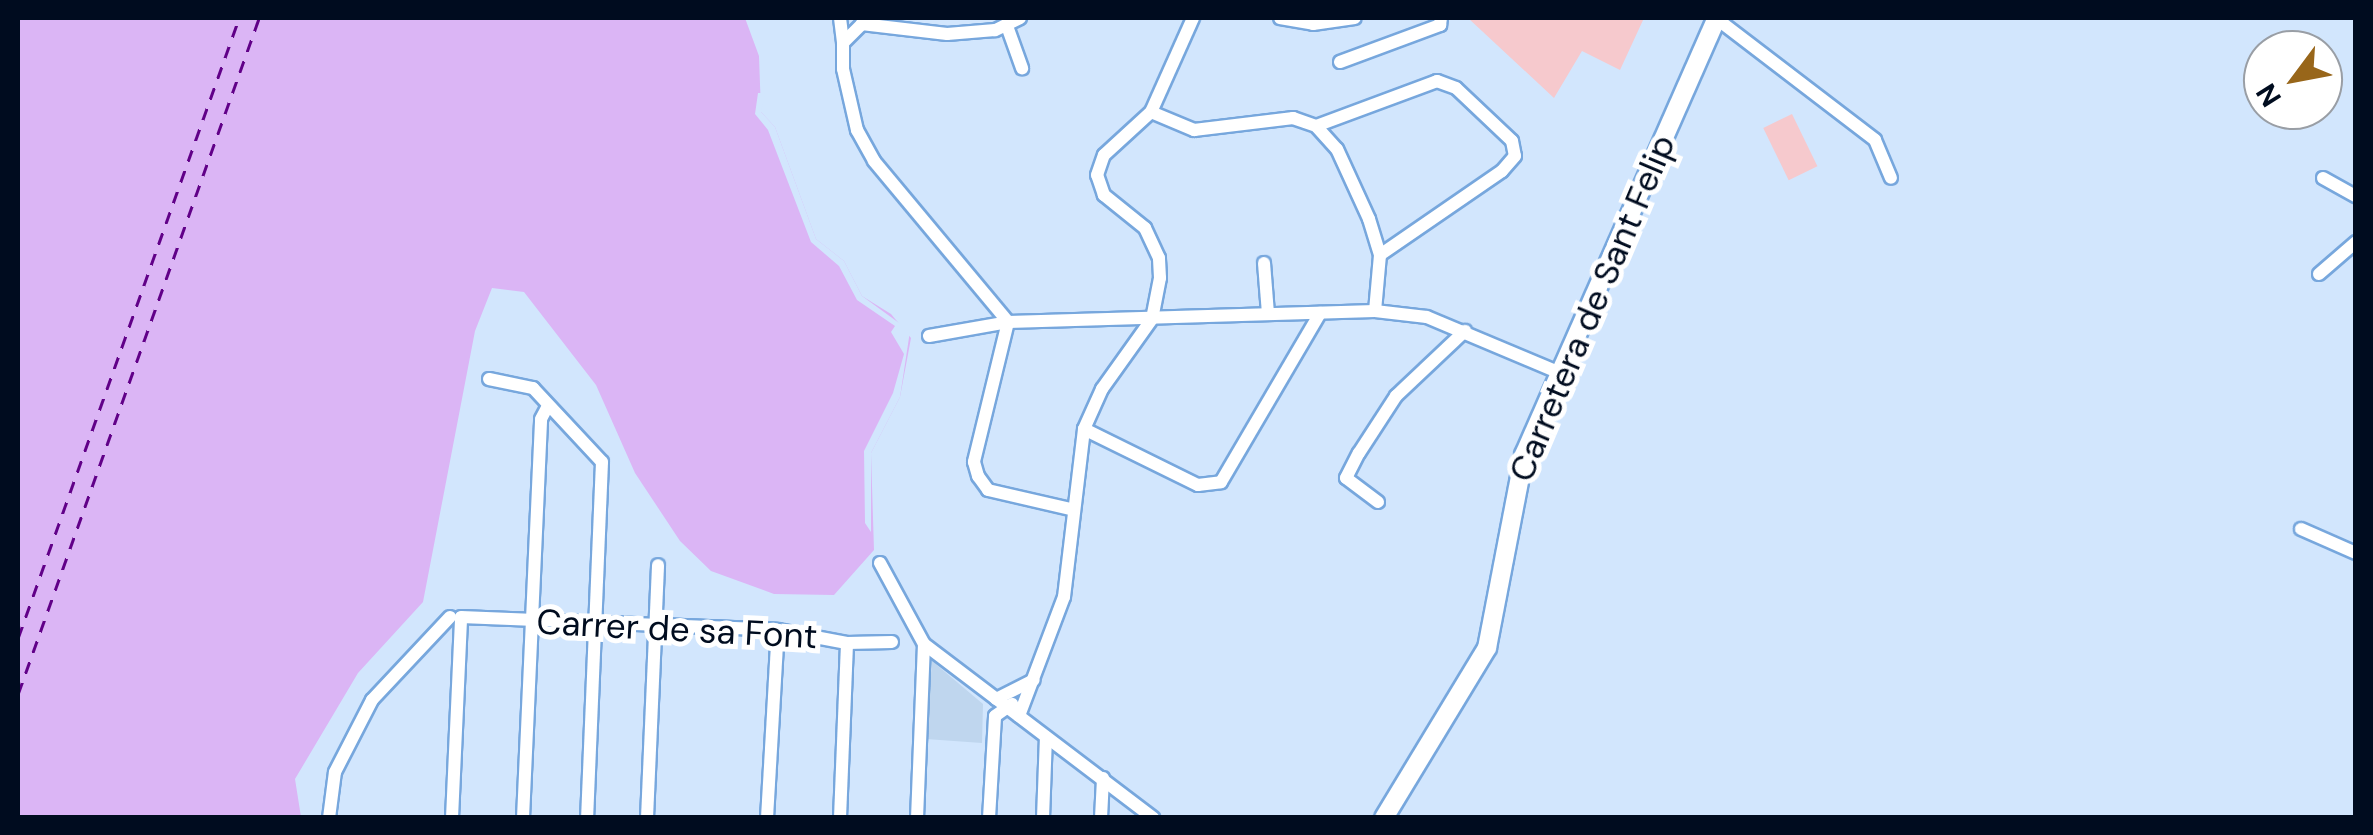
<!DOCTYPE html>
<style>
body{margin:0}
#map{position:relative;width:2373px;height:835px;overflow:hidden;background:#d2e6fd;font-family:"DM Sans",sans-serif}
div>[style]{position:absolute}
.built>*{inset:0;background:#bfd6ee}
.green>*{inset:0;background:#f6c9cd;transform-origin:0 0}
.water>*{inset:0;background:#dbb5f5}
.pier>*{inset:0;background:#d2e6fd}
.ferry>*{height:2.5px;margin-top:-1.25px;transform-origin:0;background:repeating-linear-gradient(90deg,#610088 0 12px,transparent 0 22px)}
.roads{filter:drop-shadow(2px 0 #77a7dd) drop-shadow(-2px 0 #77a7dd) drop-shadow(0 2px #77a7dd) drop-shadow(0 -2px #77a7dd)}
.street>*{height:12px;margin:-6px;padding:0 6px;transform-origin:6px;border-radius:6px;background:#fff}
.secondary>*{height:18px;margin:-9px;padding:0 9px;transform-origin:9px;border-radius:9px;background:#fff}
span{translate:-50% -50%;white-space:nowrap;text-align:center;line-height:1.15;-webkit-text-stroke:10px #fff;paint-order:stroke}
.street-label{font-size:35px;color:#000c1f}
.frame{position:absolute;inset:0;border:20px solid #000c1f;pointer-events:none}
.north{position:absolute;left:2243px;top:30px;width:100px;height:100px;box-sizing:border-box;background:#fff;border:2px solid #999ea5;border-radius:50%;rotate:238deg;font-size:28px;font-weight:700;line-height:40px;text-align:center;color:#000c1f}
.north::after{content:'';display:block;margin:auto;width:35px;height:45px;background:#98661a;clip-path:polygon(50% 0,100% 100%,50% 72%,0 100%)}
</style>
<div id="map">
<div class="built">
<div style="clip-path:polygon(932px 661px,983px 704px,982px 743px,926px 739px)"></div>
</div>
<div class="green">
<div style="clip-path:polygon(1468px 18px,1644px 18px,1620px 70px,1582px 51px,1554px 98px)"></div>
<div style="left:1792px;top:114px;width:58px;height:32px;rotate:64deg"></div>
</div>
<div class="water">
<div style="clip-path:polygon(18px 18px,745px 18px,759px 56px,761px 112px,775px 127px,816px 239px,844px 261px,862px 296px,891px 314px,911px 338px,900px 397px,871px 453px,874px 550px,834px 595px,774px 594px,711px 571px,680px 541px,635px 473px,596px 385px,524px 292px,492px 288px,475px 331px,423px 602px,358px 673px,295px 779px,301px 817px,18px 817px)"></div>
</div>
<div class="pier">
<div style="clip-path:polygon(758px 93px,765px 93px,761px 112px,775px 127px,816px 239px,844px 261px,862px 296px,910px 331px,900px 397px,871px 453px,871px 532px,865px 523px,864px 451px,893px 393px,904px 354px,891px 332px,895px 326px,857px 300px,839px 266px,811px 242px,768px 130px,755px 114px)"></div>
</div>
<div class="ferry">
<div style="left:18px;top:638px;width:658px;rotate:-70.38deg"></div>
<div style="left:18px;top:694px;width:718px;rotate:-70.38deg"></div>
</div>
<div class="roads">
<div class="street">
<div style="left:840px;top:18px;width:25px;rotate:83deg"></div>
<div style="left:1020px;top:18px;width:28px;rotate:154deg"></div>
<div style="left:995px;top:30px;width:48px;rotate:175.2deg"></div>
<div style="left:947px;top:34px;width:86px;rotate:-173.3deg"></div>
<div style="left:862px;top:24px;width:27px;rotate:135deg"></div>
<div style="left:843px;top:43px;width:26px;rotate:90deg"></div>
<div style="left:843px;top:69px;width:63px;rotate:77.1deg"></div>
<div style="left:857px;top:130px;width:35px;rotate:61deg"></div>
<div style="left:874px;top:161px;width:209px;rotate:50.2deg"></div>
<div style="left:1008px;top:322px;width:144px;rotate:103.7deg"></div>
<div style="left:974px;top:462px;width:15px;rotate:74deg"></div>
<div style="left:978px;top:476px;width:17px;rotate:54deg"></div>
<div style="left:988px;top:490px;width:84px;rotate:13deg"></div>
<div style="left:1280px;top:18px;width:34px;rotate:10deg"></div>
<div style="left:1313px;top:24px;width:42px;rotate:-8.1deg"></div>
<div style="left:1717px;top:19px;width:199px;rotate:37.4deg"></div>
<div style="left:1875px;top:140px;width:41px;rotate:67.2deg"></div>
<div style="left:1007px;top:26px;width:45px;rotate:70.3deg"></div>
<div style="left:1340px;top:62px;width:107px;rotate:-20.3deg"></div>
<div style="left:1440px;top:25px;width:7px;rotate:-82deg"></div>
<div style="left:1151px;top:112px;width:47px;rotate:22.7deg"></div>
<div style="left:1194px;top:130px;width:100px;rotate:-6.9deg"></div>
<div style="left:1293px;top:118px;width:24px;rotate:19deg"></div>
<div style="left:1316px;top:126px;width:31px;rotate:48deg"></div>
<div style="left:1337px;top:149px;width:77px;rotate:65.4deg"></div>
<div style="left:1369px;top:219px;width:38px;rotate:73deg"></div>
<div style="left:1380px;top:255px;width:56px;rotate:95.1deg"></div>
<div style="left:1316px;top:126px;width:129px;rotate:-20.4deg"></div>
<div style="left:1437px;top:81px;width:20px;rotate:20deg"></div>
<div style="left:1456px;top:88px;width:77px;rotate:43.4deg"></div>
<div style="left:1512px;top:141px;width:15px;rotate:79deg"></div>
<div style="left:1515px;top:156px;width:20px;rotate:131deg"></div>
<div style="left:1502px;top:171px;width:148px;rotate:145.5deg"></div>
<div style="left:2323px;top:178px;width:38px;rotate:29deg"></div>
<div style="left:1264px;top:263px;width:51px;rotate:85.5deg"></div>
<div style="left:2319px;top:274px;width:49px;rotate:-40.9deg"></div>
<div style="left:929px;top:336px;width:80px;rotate:-10deg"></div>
<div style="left:1008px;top:322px;width:367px;rotate:-1.7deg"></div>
<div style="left:1375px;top:311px;width:52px;rotate:6.6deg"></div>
<div style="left:1427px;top:317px;width:142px;rotate:22.8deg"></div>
<div style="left:489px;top:379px;width:45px;rotate:11.6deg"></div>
<div style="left:533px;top:388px;width:101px;rotate:47deg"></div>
<div style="left:602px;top:462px;width:356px;rotate:92.4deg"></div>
<div style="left:1084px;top:429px;width:127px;rotate:26.2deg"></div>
<div style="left:1198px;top:485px;width:23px;rotate:-7deg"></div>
<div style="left:1221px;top:482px;width:196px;rotate:-59.6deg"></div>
<div style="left:1378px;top:502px;width:40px;rotate:-143deg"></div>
<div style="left:1346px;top:478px;width:28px;rotate:-63deg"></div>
<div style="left:1359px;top:453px;width:68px;rotate:-57deg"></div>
<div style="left:1396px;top:396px;width:95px;rotate:-43.3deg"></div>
<div style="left:2301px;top:529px;width:60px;rotate:23.6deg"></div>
<div style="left:880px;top:563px;width:92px;rotate:61.5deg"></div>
<div style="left:924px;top:644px;width:174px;rotate:92.3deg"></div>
<div style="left:924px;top:644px;width:288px;rotate:37.2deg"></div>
<div style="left:996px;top:699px;width:42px;rotate:-26.6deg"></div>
<div style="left:1019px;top:716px;width:127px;rotate:-69.3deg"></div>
<div style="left:1064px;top:597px;width:169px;rotate:-83.2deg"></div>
<div style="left:1084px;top:429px;width:44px;rotate:-65.8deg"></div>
<div style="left:1102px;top:389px;width:86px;rotate:-54.5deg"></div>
<div style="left:1152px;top:319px;width:42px;rotate:-79deg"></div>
<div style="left:1160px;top:278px;width:20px;rotate:-93deg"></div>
<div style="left:1159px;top:258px;width:33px;rotate:-115deg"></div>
<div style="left:1145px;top:228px;width:53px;rotate:-141.2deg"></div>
<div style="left:1104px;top:195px;width:21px;rotate:-109deg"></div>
<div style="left:1097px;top:175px;width:21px;rotate:-71deg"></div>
<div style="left:1104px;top:155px;width:64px;rotate:-42.5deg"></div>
<div style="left:1151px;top:112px;width:103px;rotate:-65.9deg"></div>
<div style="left:329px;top:818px;width:46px;rotate:-82.6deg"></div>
<div style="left:335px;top:772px;width:81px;rotate:-62.8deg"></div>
<div style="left:372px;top:700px;width:114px;rotate:-46.8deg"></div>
<div style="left:452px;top:818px;width:201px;rotate:-87.4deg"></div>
<div style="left:461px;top:617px;width:317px;rotate:2.3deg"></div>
<div style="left:778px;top:630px;width:70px;rotate:10.7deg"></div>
<div style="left:847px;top:643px;width:45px;rotate:-1.3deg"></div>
<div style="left:523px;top:818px;width:399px;rotate:-87.4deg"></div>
<div style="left:541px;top:419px;width:15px;rotate:-62deg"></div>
<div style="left:647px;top:818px;width:253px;rotate:-87.5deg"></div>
<div style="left:767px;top:818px;width:188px;rotate:-86.7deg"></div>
<div style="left:840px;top:818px;width:175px;rotate:-87.7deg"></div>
<div style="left:989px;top:818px;width:102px;rotate:-86.6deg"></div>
<div style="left:995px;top:716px;width:21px;rotate:-35deg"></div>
<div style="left:1043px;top:818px;width:81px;rotate:-87.9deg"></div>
<div style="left:1101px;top:818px;width:40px;rotate:-87.1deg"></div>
</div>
<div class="secondary">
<div style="left:1384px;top:818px;width:199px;rotate:-58.8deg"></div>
<div style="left:1487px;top:648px;width:197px;rotate:-79.1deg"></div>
<div style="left:1524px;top:455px;width:478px;rotate:-66.2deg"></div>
</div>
</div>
<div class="street-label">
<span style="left:1592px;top:308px;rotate:-67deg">Carretera de Sant Felip</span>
<span style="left:677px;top:629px;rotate:3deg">Carrer de sa Font</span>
</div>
<div class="frame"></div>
<div class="north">N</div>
</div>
